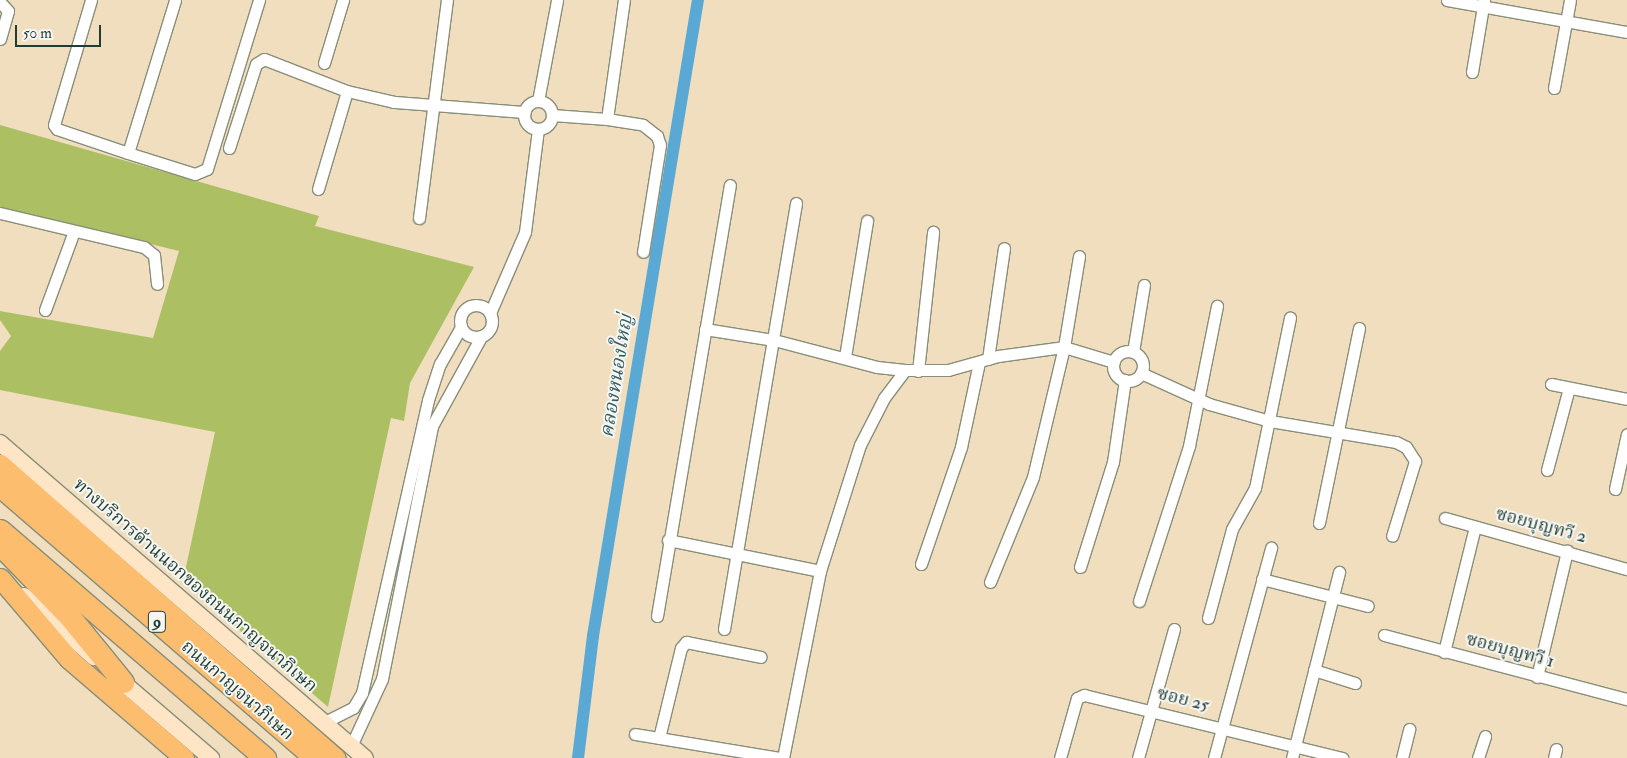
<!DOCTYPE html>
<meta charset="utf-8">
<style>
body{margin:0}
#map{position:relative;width:1627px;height:758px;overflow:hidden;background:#f0debe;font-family:"IM FELL Double Pica","Noto Serif Thai",serif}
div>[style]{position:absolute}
.green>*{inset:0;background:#acbf63}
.canal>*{height:12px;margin:-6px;padding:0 6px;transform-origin:6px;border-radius:6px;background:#5aa9d4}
.roads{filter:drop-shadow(1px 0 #888e79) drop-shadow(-1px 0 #888e79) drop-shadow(0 1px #888e79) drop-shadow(0 -1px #888e79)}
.street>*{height:11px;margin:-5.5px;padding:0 5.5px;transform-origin:5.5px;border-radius:5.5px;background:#fff}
.street>.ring{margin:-5.5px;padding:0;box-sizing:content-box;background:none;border:11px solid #fff;border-radius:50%}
.secondary>*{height:16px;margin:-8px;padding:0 8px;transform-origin:8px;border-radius:8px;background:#fee5c5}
.primary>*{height:19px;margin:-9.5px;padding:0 9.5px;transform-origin:9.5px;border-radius:9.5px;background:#fcbd6f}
.highway>*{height:21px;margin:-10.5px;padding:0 10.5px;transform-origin:10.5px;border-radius:10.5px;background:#fcbd6f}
span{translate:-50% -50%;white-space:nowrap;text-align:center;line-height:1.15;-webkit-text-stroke:4px #f6f6f2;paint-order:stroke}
.shield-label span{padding:1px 4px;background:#f6f6f2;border:1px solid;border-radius:4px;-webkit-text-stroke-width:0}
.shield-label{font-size:16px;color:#1f3d34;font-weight:700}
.street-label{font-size:18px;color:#1f3d34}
.water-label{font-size:19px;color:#315d64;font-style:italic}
.scale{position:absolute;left:15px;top:25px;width:86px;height:22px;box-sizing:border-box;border:2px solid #1f3d34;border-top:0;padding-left:6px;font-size:15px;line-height:18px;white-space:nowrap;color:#1f3d34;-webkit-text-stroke:4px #f6f6f2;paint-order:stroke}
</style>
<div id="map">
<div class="green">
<div style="clip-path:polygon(0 125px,319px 216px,315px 226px,474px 267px,410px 383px,404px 421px,391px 418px,328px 707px,183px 581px,215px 432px,0 390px,0 351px,11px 336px,0 320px,0 311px,153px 338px,179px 251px,0 207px)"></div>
</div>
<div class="canal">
<div style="left:578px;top:758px;width:123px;rotate:-83deg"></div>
<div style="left:593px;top:636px;width:645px;rotate:-80.63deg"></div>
</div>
<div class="roads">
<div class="street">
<div style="left:91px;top:0;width:130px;rotate:106.5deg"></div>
<div style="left:54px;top:125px;width:5px;rotate:53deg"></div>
<div style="left:57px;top:129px;width:75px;rotate:18.7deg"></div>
<div style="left:128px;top:153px;width:160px;rotate:-72.9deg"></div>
<div style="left:1447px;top:0;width:183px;rotate:10.1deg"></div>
<div style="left:0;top:2px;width:12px;rotate:48deg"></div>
<div style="left:8px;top:11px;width:29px;rotate:106deg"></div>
<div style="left:324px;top:63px;width:66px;rotate:-73.2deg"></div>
<div style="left:1472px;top:72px;width:73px;rotate:-80.5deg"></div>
<div style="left:1554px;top:88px;width:89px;rotate:-79.7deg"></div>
<div style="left:538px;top:101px;width:103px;rotate:-79.3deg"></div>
<div class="ring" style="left:524px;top:101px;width:17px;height:17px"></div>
<div style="left:552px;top:115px;width:55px;rotate:4.2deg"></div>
<div style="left:607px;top:119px;width:120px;rotate:-81.9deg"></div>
<div style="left:607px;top:119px;width:36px;rotate:9deg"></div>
<div style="left:643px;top:125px;width:18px;rotate:38deg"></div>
<div style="left:657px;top:136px;width:9px;rotate:72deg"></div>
<div style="left:660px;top:145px;width:108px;rotate:99deg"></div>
<div style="left:229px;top:148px;width:88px;rotate:-72.2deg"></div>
<div style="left:256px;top:64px;width:9px;rotate:-32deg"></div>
<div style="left:264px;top:59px;width:89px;rotate:21.1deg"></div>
<div style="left:347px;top:91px;width:48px;rotate:13.2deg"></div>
<div style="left:394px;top:102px;width:131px;rotate:4.4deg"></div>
<div style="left:128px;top:153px;width:70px;rotate:17.4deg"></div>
<div style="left:195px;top:174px;width:13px;rotate:-23deg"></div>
<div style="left:207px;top:169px;width:177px;rotate:-72.9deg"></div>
<div style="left:318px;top:189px;width:102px;rotate:-73.5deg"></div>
<div style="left:0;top:213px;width:148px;rotate:13.3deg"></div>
<div style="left:144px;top:247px;width:13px;rotate:39deg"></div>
<div style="left:154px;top:255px;width:29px;rotate:84deg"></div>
<div style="left:419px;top:218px;width:220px;rotate:-82.7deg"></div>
<div class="ring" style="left:460px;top:305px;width:21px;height:21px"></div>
<div style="left:45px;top:310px;width:84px;rotate:-69.8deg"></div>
<div style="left:490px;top:313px;width:88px;rotate:-66.6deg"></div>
<div style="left:525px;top:232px;width:104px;rotate:-82.8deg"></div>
<div style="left:705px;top:329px;width:70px;rotate:9.1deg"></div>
<div style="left:774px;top:340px;width:106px;rotate:14.7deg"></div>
<div style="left:877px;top:367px;width:28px;rotate:6deg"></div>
<div class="ring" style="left:1113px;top:351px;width:19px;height:19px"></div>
<div style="left:1133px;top:352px;width:68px;rotate:-80.7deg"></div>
<div style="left:845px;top:357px;width:138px;rotate:-80.8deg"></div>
<div style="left:988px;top:359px;width:112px;rotate:-81.8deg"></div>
<div style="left:918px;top:371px;width:140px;rotate:-83.8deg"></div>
<div style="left:1141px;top:373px;width:75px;rotate:24.5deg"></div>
<div style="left:1209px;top:404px;width:63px;rotate:15.6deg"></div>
<div style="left:1270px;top:421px;width:128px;rotate:9.5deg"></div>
<div style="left:1396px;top:442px;width:11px;rotate:27deg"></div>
<div style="left:1406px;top:447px;width:17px;rotate:57deg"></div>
<div style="left:1415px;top:461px;width:78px;rotate:107deg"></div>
<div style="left:1551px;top:384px;width:77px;rotate:11.2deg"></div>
<div style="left:1547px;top:470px;width:85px;rotate:-75deg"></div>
<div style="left:1615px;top:489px;width:56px;rotate:-77.7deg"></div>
<div style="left:1445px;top:518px;width:189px;rotate:15.7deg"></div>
<div style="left:1319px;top:523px;width:199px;rotate:-78.4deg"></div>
<div style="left:668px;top:540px;width:155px;rotate:11.5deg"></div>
<div style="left:921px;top:564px;width:124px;rotate:-71.1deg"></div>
<div style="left:961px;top:447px;width:87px;rotate:-78deg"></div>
<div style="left:1080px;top:567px;width:110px;rotate:-72.6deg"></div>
<div style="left:1113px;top:462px;width:83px;rotate:-81.7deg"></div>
<div style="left:1262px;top:579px;width:109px;rotate:14.3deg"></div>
<div style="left:990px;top:582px;width:113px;rotate:-67.7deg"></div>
<div style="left:1033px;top:477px;width:134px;rotate:-76.6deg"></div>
<div style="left:1064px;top:347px;width:92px;rotate:-80.6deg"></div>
<div style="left:1139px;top:601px;width:163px;rotate:-72.1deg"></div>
<div style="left:1189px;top:446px;width:143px;rotate:-78.7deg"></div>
<div style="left:657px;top:616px;width:437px;rotate:-80.4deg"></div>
<div style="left:1208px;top:618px;width:92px;rotate:-74.9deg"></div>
<div style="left:1232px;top:529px;width:47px;rotate:-60.7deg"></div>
<div style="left:1255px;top:488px;width:174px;rotate:-78.4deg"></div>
<div style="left:724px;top:629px;width:432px;rotate:-80.4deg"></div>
<div style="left:1384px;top:635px;width:251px;rotate:14.8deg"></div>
<div style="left:1444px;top:652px;width:129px;rotate:-76.1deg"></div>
<div style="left:1314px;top:670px;width:43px;rotate:17.6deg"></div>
<div style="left:1537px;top:677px;width:130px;rotate:-76.6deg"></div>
<div style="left:323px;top:723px;width:34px;rotate:-27deg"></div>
<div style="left:353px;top:708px;width:17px;rotate:-59deg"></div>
<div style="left:362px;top:693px;width:300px;rotate:-77.3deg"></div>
<div style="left:428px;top:400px;width:38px;rotate:-72deg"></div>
<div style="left:440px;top:364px;width:43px;rotate:-60.4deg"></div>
<div style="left:635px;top:734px;width:147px;rotate:9.4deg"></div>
<div style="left:659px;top:738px;width:93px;rotate:-76.3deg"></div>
<div style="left:681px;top:648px;width:8px;rotate:-50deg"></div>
<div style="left:686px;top:642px;width:76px;rotate:11.3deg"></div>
<div style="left:351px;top:746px;width:74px;rotate:-65.2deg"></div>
<div style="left:382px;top:679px;width:258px;rotate:-78.8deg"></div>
<div style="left:432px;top:426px;width:102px;rotate:-61.2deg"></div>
<div style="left:783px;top:758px;width:191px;rotate:-78.8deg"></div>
<div style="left:820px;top:571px;width:132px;rotate:-72.4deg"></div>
<div style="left:860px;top:445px;width:53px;rotate:-62.9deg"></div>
<div style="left:884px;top:398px;width:35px;rotate:-53deg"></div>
<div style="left:905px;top:370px;width:43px"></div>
<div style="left:948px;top:370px;width:52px;rotate:-15.6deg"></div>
<div style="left:998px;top:356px;width:67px;rotate:-7.8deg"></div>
<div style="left:1064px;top:347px;width:52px;rotate:16.7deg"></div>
<div style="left:1060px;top:758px;width:62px;rotate:-74.2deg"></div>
<div style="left:1077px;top:698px;width:8px;rotate:-23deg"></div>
<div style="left:1084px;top:695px;width:266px;rotate:13.7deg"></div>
<div style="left:1138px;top:758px;width:134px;rotate:-74.4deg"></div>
<div style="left:1214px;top:758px;width:218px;rotate:-74.8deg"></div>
<div style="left:1292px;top:758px;width:192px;rotate:-75.8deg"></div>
<div style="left:1402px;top:758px;width:30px;rotate:-76deg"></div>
<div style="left:1478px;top:758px;width:23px;rotate:-72deg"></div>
<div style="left:1554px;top:758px;width:9px;rotate:-77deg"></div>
</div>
<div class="secondary">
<div style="left:0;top:443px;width:482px;rotate:40.8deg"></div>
<div style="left:24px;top:596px;width:93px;rotate:41.1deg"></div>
<div style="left:114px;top:675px;width:128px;rotate:40.6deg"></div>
</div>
<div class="primary">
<div style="left:0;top:464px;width:446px;rotate:41.2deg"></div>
<div style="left:0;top:578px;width:106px;rotate:49.6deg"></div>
<div style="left:69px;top:659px;width:152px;rotate:40.7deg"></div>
</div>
<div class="highway">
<div style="left:0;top:486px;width:416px;rotate:40.8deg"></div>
<div style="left:0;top:530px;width:350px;rotate:40.7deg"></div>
<div style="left:5px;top:550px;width:93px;rotate:45.9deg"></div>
<div style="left:70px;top:617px;width:84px;rotate:50.8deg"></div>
</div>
</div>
<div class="shield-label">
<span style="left:157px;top:622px">9</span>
</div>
<div class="street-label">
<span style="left:1541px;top:526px;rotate:15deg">ซอยบุญทวี 2</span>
<span style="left:195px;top:586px;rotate:41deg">ทางบริการด้านนอกของถนนกาญจนาภิเษก</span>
<span style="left:1510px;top:651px;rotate:15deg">ซอยบุญทวี 1</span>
<span style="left:237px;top:691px;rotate:41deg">ถนนกาญจนาภิเษก</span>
<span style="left:1183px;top:700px;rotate:14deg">ซอย 25</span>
</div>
<div class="water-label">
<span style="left:617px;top:376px;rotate:-81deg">คลองหนองใหญ่</span>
</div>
<div class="scale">50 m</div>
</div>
